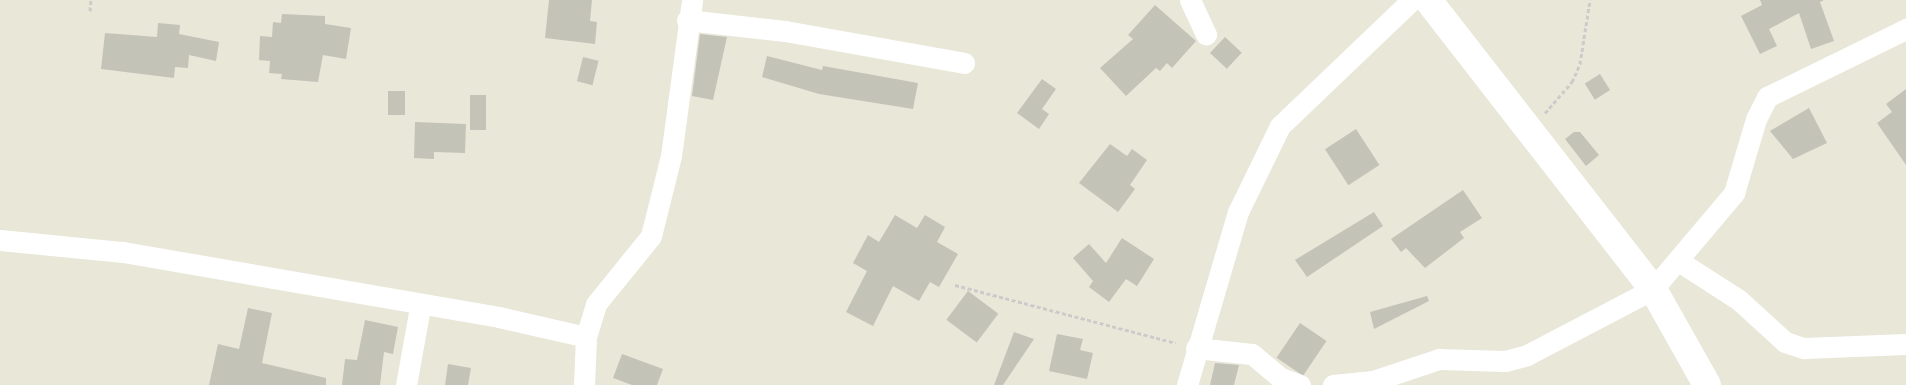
<!DOCTYPE html>
<style>
body{margin:0}
#map{position:relative;width:1906px;height:385px;overflow:hidden;background:#e9e7d8;font-family:"Titillium Web",sans-serif}
div>[style]{position:absolute}
.building>*{inset:0;background:#c4c3b8;transform-origin:0 0}
.path>*{height:3px;margin-top:-1.5px;transform-origin:0;background:repeating-linear-gradient(90deg,#cbcbcb 0 4px,transparent 0 6.5px)}
.street>*{height:21px;margin:-10.5px;padding:0 10.5px;transform-origin:10.5px;border-radius:10.5px;background:#fff}
.secondary>*{height:28px;margin:-14px;padding:0 14px;transform-origin:14px;border-radius:14px;background:#fff}
span{translate:-50% -50%;white-space:nowrap;text-align:center;line-height:1.15;-webkit-text-stroke:4.5px #fff;paint-order:stroke}
</style>
<div id="map">
<div class="building">
<div style="clip-path:polygon(549px 0,592px 0,590px 21px,597px 22px,595px 44px,545px 38px)"></div>
<div style="clip-path:polygon(1760px 0,1824px 0,1820px 2px,1834px 41px,1811px 49px,1799px 13px,1769px 29px,1777px 46px,1760px 54px,1741px 16px,1762px 5px)"></div>
<div style="clip-path:polygon(1155px 5px,1196px 41px,1172px 68px,1167px 63px,1160px 71px,1156px 68px,1126px 96px,1100px 68px,1133px 39px,1128px 35px)"></div>
<div style="clip-path:polygon(282px 14px,325px 16px,325px 24px,351px 28px,346px 59px,323px 55px,318px 82px,281px 79px,282px 74px,269px 73px,270px 61px,259px 60px,260px 36px,272px 37px,273px 22px,281px 23px)"></div>
<div style="clip-path:polygon(158px 23px,180px 25px,179px 34px,219px 42px,216px 61px,189px 55px,188px 68px,175px 67px,174px 78px,101px 69px,105px 33px,157px 37px)"></div>
<div style="clip-path:polygon(700px 34px,727px 37px,713px 100px,692px 96px)"></div>
<div style="left:1225px;top:37px;width:23px;height:22px;rotate:43deg"></div>
<div style="clip-path:polygon(767px 56px,822px 70px,823px 66px,918px 83px,913px 109px,819px 94px,762px 77px)"></div>
<div style="left:583px;top:57px;width:16px;height:25px;rotate:14deg"></div>
<div style="left:1600px;top:74px;width:19px;height:18px;rotate:58deg"></div>
<div style="clip-path:polygon(1042px 79px,1056px 89px,1042px 109px,1049px 114px,1039px 129px,1017px 113px)"></div>
<div style="clip-path:polygon(1906px 89px,1906px 165px,1877px 123px,1892px 112px,1886px 104px)"></div>
<div style="left:388px;top:91px;width:17px;height:24px"></div>
<div style="left:470px;top:95px;width:16px;height:35px"></div>
<div style="clip-path:polygon(1809px 108px,1827px 143px,1793px 159px,1770px 131px)"></div>
<div style="clip-path:polygon(415px 122px,466px 124px,465px 153px,434px 152px,434px 159px,414px 158px)"></div>
<div style="left:1356px;top:129px;width:43px;height:37px;rotate:57deg"></div>
<div style="clip-path:polygon(1574px 132px,1580px 132px,1599px 155px,1586px 166px,1565px 139px)"></div>
<div style="clip-path:polygon(1110px 144px,1127px 156px,1132px 149px,1147px 160px,1130px 185px,1135px 189px,1118px 212px,1079px 183px)"></div>
<div style="clip-path:polygon(1463px 190px,1482px 218px,1460px 232px,1464px 238px,1425px 268px,1406px 248px,1401px 252px,1391px 239px)"></div>
<div style="clip-path:polygon(1374px 212px,1383px 226px,1307px 277px,1295px 260px)"></div>
<div style="clip-path:polygon(895px 215px,917px 228px,925px 215px,945px 227px,937px 242px,958px 254px,939px 287px,930px 282px,919px 301px,893px 286px,873px 326px,846px 312px,867px 271px,853px 263px,868px 235px,879px 242px)"></div>
<div style="clip-path:polygon(1122px 238px,1154px 259px,1137px 286px,1126px 279px,1109px 302px,1089px 287px,1093px 281px,1073px 258px,1089px 244px,1106px 263px)"></div>
<div style="left:968px;top:291px;width:38px;height:36px;rotate:37deg"></div>
<div style="clip-path:polygon(1427px 296px,1429px 301px,1374px 329px,1370px 312px)"></div>
<div style="clip-path:polygon(248px 308px,272px 313px,262px 363px,326px 378px,326px 385px,209px 385px,218px 344px,239px 349px)"></div>
<div style="clip-path:polygon(365px 320px,398px 327px,393px 354px,384px 352px,380px 385px,342px 385px,345px 359px,357px 360px)"></div>
<div style="left:1300px;top:323px;width:32px;height:42px;rotate:34deg"></div>
<div style="clip-path:polygon(1014px 332px,1034px 339px,1003px 385px,994px 385px)"></div>
<div style="clip-path:polygon(1057px 334px,1083px 339px,1080px 350px,1093px 353px,1087px 379px,1049px 371px)"></div>
<div style="clip-path:polygon(622px 354px,663px 369px,657px 385px,632px 385px,613px 378px)"></div>
<div style="clip-path:polygon(1215px 363px,1239px 365px,1234px 385px,1210px 385px)"></div>
<div style="clip-path:polygon(448px 364px,471px 368px,468px 385px,445px 385px)"></div>
</div>
<div class="path">
<div style="left:90px;top:11px;width:11px;rotate:-85deg"></div>
<div style="left:1545px;top:113px;width:41px;rotate:-48.9deg"></div>
<div style="left:1572px;top:82px;width:20px;rotate:-66deg"></div>
<div style="left:1580px;top:64px;width:65px;rotate:-81.1deg"></div>
<div style="left:955px;top:285px;width:228px;rotate:14.7deg"></div>
</div>
<div class="street">
<div style="left:1190px;top:0;width:38px;rotate:65deg"></div>
<div style="left:687px;top:20px;width:99px;rotate:6.4deg"></div>
<div style="left:785px;top:31px;width:182px;rotate:10.1deg"></div>
<div style="left:0;top:240px;width:124px;rotate:5.6deg"></div>
<div style="left:123px;top:252px;width:382px;rotate:9.8deg"></div>
<div style="left:499px;top:317px;width:89px;rotate:12.9deg"></div>
<div style="left:1680px;top:262px;width:70px;rotate:32.8deg"></div>
<div style="left:1739px;top:300px;width:62px;rotate:42.4deg"></div>
<div style="left:1785px;top:342px;width:20px;rotate:18deg"></div>
<div style="left:1804px;top:348px;width:102px;rotate:-2.2deg"></div>
<div style="left:1196px;top:348px;width:56px;rotate:6.1deg"></div>
<div style="left:1252px;top:354px;width:38px;rotate:40deg"></div>
<div style="left:1281px;top:378px;width:20px;rotate:20deg"></div>
<div style="left:406px;top:385px;width:79px;rotate:-79.8deg"></div>
<div style="left:584px;top:385px;width:48px;rotate:-87.6deg"></div>
<div style="left:586px;top:337px;width:34px;rotate:-73deg"></div>
<div style="left:596px;top:304px;width:87px;rotate:-51deg"></div>
<div style="left:651px;top:236px;width:82px;rotate:-76deg"></div>
<div style="left:671px;top:156px;width:157px;rotate:-82.3deg"></div>
<div style="left:1187px;top:385px;width:180px;rotate:-73.6deg"></div>
<div style="left:1238px;top:212px;width:96px;rotate:-64deg"></div>
<div style="left:1280px;top:126px;width:182px;rotate:-43.7deg"></div>
<div style="left:1333px;top:385px;width:40px;rotate:-5.7deg"></div>
<div style="left:1373px;top:381px;width:70px;rotate:-18.4deg"></div>
<div style="left:1439px;top:359px;width:66px;rotate:1.7deg"></div>
<div style="left:1505px;top:361px;width:23px;rotate:-15deg"></div>
<div style="left:1527px;top:355px;width:142px;rotate:-27.6deg"></div>
<div style="left:1653px;top:289px;width:126px;rotate:-49.8deg"></div>
<div style="left:1734px;top:193px;width:77px;rotate:-73.4deg"></div>
<div style="left:1756px;top:119px;width:25px;rotate:-63deg"></div>
<div style="left:1767px;top:97px;width:155px;rotate:-26.1deg"></div>
</div>
<div class="secondary">
<div style="left:1428px;top:0;width:366px;rotate:52.1deg"></div>
<div style="left:1653px;top:289px;width:110px;rotate:60.6deg"></div>
</div>
</div>
